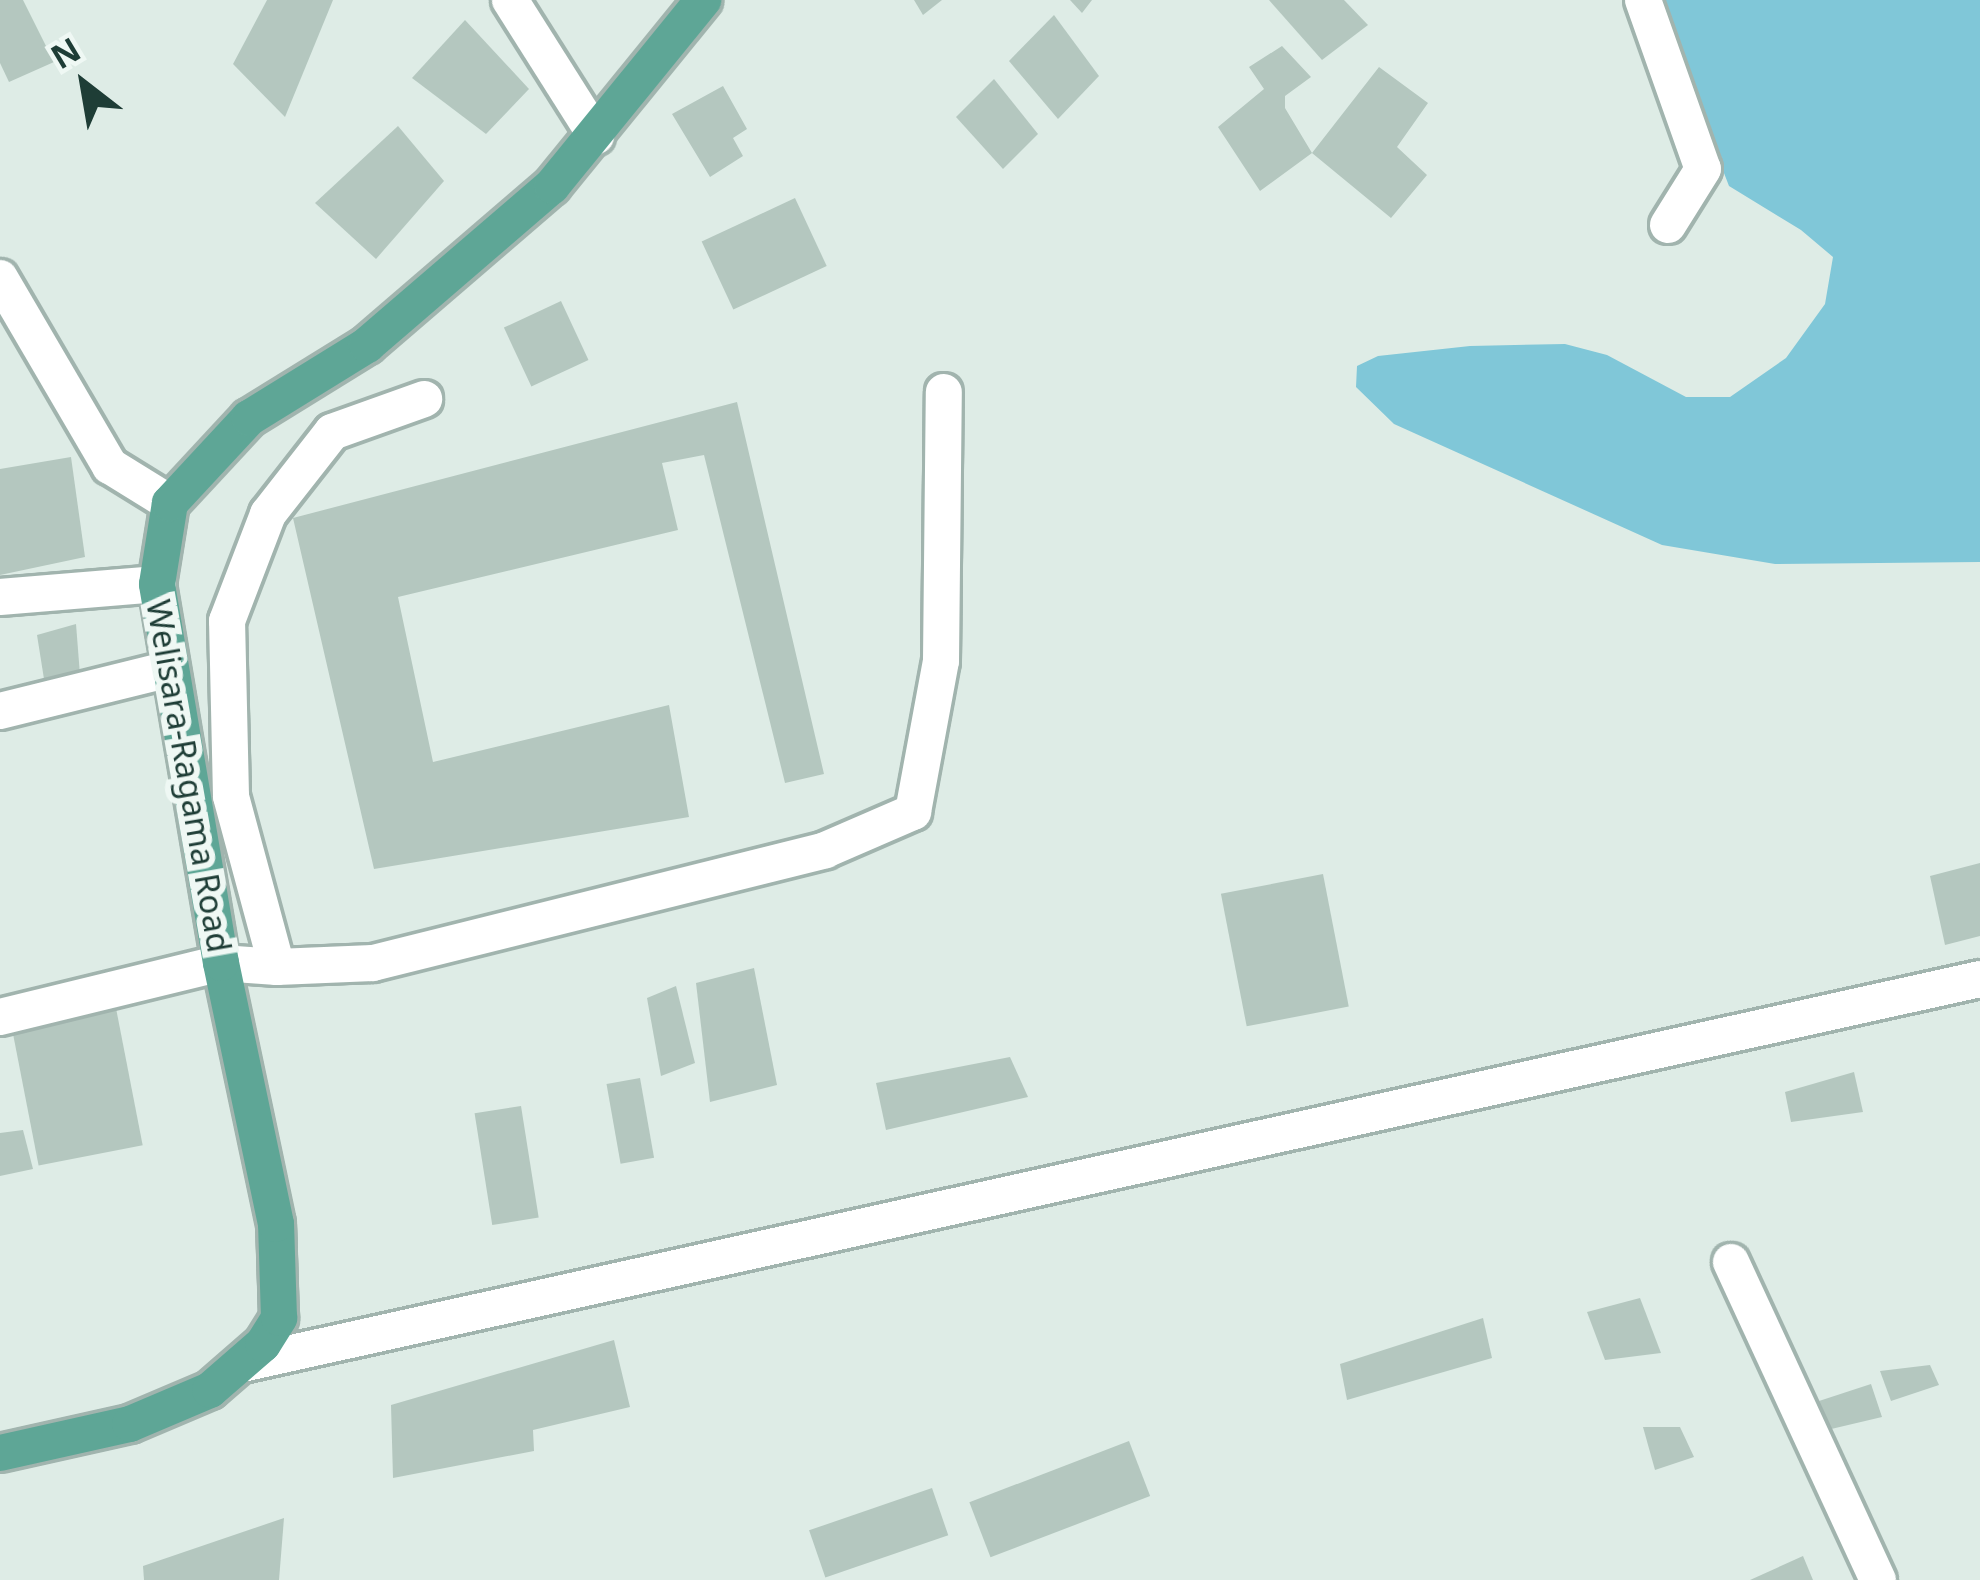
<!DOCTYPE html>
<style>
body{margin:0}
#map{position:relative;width:1980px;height:1580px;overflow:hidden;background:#deece6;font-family:"Noto Sans",sans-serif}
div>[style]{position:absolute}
.water>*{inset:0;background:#80c7d8}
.building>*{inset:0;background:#b4c7bf;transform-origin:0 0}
.roads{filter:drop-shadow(3px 0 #a1b4ae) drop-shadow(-3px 0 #a1b4ae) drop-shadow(0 3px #a1b4ae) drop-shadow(0 -3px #a1b4ae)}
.minor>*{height:36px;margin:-18px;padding:0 18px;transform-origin:18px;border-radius:18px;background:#fff}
.major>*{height:36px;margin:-18px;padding:0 18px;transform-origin:18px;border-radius:18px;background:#5ea696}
span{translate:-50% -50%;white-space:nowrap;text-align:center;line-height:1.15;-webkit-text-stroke:12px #eff8f4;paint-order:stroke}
.street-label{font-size:33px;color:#1e3d36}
.north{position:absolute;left:24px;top:24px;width:120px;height:120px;-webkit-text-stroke:9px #eff8f4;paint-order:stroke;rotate:329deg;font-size:33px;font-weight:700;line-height:48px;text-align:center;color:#1e3d36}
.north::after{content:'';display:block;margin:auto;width:42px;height:54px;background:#1e3d36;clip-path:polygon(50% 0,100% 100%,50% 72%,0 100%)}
</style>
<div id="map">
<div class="water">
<div style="clip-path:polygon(1657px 0,1980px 0,1980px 562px,1775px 564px,1662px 545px,1394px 424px,1356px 387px,1357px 366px,1378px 356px,1470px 346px,1565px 344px,1607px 355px,1686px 397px,1730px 397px,1786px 358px,1825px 304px,1833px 257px,1801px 230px,1729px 186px)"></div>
</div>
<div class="building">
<div style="clip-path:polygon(0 0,23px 0,54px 62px,9px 82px,0 63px)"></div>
<div style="clip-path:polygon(267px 0,333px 0,285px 117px,233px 64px)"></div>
<div style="clip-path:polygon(914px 0,942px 0,923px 15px)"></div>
<div style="clip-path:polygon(1070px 0,1092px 0,1082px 13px)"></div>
<div style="clip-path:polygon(1269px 0,1344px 0,1368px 25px,1322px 60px)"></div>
<div style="clip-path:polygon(1054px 15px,1099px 76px,1058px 119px,1009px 61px)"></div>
<div style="clip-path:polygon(465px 20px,529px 89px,486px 134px,412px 78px)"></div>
<div style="clip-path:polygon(1282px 46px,1311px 77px,1285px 96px,1285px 108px,1312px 153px,1379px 67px,1428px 103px,1397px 147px,1427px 175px,1391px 218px,1312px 153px,1260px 191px,1218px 127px,1264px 89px,1249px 67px)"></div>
<div style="clip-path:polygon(994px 79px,1038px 134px,1003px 169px,956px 117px)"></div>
<div style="clip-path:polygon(723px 86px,747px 129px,733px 138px,743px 156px,710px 177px,672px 114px)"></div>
<div style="clip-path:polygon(398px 126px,444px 181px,376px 259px,315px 203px)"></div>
<div style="left:795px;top:198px;width:75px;height:103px;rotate:65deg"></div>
<div style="left:561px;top:301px;width:65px;height:63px;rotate:65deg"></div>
<div style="clip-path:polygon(737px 402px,824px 774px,785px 783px,704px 455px,662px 463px,678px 530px,398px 597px,433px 762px,669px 705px,689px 817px,374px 869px,293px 518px)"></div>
<div style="clip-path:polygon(71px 457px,85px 557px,0 575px,0 469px)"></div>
<div style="clip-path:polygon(76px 624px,80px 675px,44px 679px,37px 635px)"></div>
<div style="clip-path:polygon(1980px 863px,1980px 936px,1945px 945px,1930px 876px)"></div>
<div style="left:1323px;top:874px;width:135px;height:104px;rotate:79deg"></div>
<div style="clip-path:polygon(754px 968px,777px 1085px,710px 1102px,696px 983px)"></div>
<div style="clip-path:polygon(676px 986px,695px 1063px,661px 1076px,647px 998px)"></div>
<div style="left:115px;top:1003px;width:145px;height:106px;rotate:79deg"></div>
<div style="clip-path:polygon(1010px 1057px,1028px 1097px,886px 1130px,876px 1083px)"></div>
<div style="clip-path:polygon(1854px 1072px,1863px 1112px,1791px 1122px,1785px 1092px)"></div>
<div style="left:640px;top:1078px;width:81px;height:34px;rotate:80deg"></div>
<div style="left:521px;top:1106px;width:113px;height:47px;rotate:81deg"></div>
<div style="clip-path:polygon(23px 1130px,33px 1169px,0 1176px,0 1133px)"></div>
<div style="clip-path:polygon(1640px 1298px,1661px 1353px,1605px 1360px,1587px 1312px)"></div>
<div style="clip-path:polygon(1483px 1318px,1492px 1358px,1347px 1400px,1340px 1364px)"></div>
<div style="clip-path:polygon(614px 1340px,630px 1407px,533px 1430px,534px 1451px,393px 1478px,391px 1405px)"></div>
<div style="clip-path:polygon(1930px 1365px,1939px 1385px,1891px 1401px,1880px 1371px)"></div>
<div style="clip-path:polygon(1871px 1384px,1882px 1417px,1827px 1430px,1819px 1401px)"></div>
<div style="clip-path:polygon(1643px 1427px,1680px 1427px,1694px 1457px,1655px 1470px)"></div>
<div style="left:1129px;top:1441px;width:59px;height:171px;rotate:69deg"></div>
<div style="left:932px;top:1488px;width:50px;height:130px;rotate:71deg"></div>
<div style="clip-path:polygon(284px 1518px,279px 1580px,144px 1580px,143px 1566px)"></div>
<div style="clip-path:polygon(1803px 1556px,1813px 1580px,1750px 1580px)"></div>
</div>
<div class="roads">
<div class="minor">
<div style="left:510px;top:0;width:161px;rotate:57.7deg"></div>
<div style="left:1643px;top:0;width:179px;rotate:70.5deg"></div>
<div style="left:1703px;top:169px;width:66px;rotate:122deg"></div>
<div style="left:0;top:278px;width:218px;rotate:59.7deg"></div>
<div style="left:110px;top:466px;width:70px;rotate:31.7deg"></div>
<div style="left:0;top:597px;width:158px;rotate:-4.7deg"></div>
<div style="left:0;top:711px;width:175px;rotate:-13.9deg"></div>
<div style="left:277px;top:967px;width:177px;rotate:-105.1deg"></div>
<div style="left:231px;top:796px;width:175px;rotate:-91.3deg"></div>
<div style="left:227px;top:621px;width:115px;rotate:-69deg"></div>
<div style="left:268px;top:514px;width:104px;rotate:-52deg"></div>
<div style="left:332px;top:432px;width:98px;rotate:-19.7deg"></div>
<div style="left:0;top:1017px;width:228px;rotate:-13.7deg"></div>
<div style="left:221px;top:963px;width:56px;rotate:4.1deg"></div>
<div style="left:277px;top:967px;width:96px;rotate:-2.4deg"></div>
<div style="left:373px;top:963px;width:466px;rotate:-14deg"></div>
<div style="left:825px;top:850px;width:96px;rotate:-23.4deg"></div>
<div style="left:913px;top:812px;width:154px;rotate:-79.5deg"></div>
<div style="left:941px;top:661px;width:269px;rotate:-89.4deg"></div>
<div style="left:1731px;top:1262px;width:350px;rotate:65.2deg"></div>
<div style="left:242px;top:1364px;width:1780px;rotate:-12.49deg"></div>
</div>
<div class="major">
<div style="left:0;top:1453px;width:133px;rotate:-12.6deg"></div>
<div style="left:130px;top:1424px;width:87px;rotate:-23deg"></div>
<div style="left:210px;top:1390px;width:70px;rotate:-41deg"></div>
<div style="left:263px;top:1344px;width:31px;rotate:-58deg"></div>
<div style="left:279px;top:1318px;width:94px;rotate:-91.8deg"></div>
<div style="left:276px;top:1224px;width:267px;rotate:-101.9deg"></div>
<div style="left:221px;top:963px;width:384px;rotate:-99.6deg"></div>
<div style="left:157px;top:584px;width:82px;rotate:-80.9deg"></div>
<div style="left:170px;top:503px;width:116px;rotate:-47.1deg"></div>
<div style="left:249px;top:418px;width:139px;rotate:-31.7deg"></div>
<div style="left:367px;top:345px;width:244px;rotate:-40.7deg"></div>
<div style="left:552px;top:186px;width:240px;rotate:-50.9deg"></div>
</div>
</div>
<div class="street-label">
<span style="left:189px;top:776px;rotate:80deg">Welisara-Ragama Road</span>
</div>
<div class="north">N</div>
</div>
